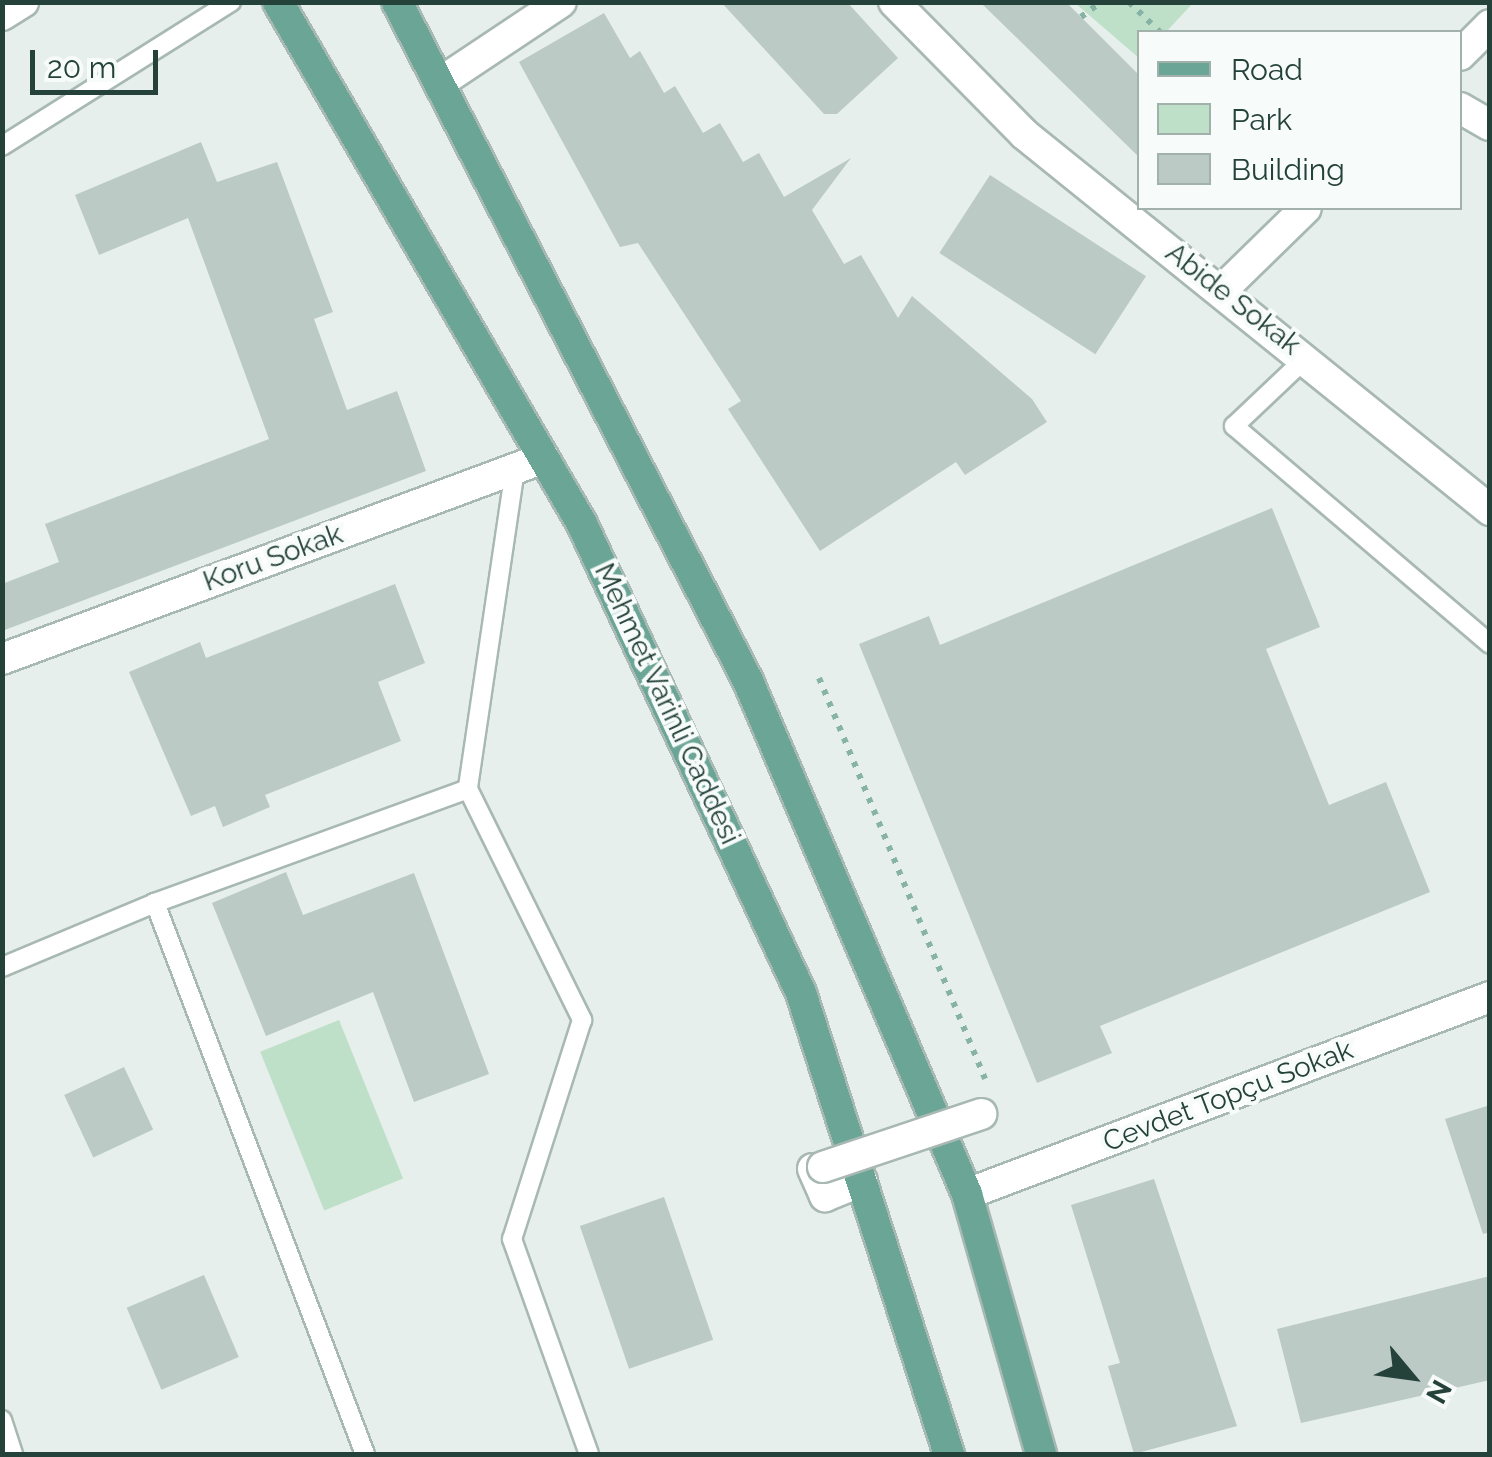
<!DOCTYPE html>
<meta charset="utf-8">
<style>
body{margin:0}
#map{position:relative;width:1492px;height:1457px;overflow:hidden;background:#e6efeb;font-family:Raleway,sans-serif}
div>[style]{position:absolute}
.green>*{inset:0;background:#bfe0c8;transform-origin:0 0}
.building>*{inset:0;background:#bbcac4;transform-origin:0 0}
.path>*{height:6px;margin-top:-3px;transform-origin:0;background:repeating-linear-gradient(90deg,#86b3a5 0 5px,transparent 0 13px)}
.roads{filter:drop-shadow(2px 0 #a8b8b2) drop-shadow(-2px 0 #a8b8b2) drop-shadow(0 2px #a8b8b2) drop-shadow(0 -2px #a8b8b2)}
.lane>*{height:18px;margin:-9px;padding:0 9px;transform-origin:9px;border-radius:9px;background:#fff}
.street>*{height:30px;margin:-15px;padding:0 15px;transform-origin:15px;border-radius:15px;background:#fff}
.primary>*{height:30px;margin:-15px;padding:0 15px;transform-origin:15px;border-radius:15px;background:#6aa596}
.bridges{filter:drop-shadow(2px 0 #a8b8b2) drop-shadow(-2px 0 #a8b8b2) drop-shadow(0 2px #a8b8b2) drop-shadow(0 -2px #a8b8b2)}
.street-bridge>*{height:30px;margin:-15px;padding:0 15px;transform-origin:15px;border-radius:15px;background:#fff}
span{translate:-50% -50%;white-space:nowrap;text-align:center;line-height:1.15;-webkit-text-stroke:8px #f7fbf9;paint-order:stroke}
.street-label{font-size:28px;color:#24423a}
.frame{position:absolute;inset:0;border:5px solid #24423a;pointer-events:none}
.legend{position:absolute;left:1137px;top:30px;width:325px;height:180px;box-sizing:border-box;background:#f7fbf9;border:2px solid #a3b1ad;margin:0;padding:12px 18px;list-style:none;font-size:30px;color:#24423a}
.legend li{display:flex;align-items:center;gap:20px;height:50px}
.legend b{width:50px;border:2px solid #a3b1ad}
.north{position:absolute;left:1362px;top:1327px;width:100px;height:100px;-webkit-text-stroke:8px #f7fbf9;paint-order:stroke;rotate:119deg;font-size:28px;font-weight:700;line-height:40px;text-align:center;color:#24423a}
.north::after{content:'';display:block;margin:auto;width:35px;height:45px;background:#24423a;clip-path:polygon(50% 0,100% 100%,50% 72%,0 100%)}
.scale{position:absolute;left:30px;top:50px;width:128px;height:45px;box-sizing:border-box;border:5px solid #24423a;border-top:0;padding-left:12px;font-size:30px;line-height:35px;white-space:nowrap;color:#24423a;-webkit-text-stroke:8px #f7fbf9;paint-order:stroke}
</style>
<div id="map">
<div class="green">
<div style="clip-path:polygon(1075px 3px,1193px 3px,1166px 32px,1140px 32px,1139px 58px)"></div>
<div style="left:339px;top:1020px;width:171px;height:85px;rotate:68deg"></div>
</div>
<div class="building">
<div style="clip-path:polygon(721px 2px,847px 2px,898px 58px,837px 114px,824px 114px)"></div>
<div style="clip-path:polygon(980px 2px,1066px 2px,1140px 76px,1140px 158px)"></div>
<div style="clip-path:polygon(604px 13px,630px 58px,640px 51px,664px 93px,675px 86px,703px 133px,720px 123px,743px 162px,759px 153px,784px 197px,851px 158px,812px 210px,844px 264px,861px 255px,898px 318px,912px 296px,1032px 399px,1047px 422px,965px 475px,956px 462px,820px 551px,728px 409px,741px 401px,638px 243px,620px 247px,519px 62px)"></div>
<div style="clip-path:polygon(201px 142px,217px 182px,277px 162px,333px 312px,314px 319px,347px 410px,397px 391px,426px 471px,2px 631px,2px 584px,59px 562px,45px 524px,269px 439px,188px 218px,99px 255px,75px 195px)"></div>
<div style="left:990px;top:175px;width:186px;height:93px;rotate:33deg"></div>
<div style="clip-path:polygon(1272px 508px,1320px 627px,1266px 649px,1329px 805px,1386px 782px,1430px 892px,1100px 1026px,1112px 1053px,1037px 1083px,859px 644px,929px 616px,940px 645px)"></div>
<div style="clip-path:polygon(395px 584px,425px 663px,378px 682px,401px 741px,265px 795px,270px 807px,223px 827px,215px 806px,191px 816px,129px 672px,200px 642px,206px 658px)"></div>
<div style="clip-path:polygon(286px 872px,303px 915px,414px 873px,489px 1074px,414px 1102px,373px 992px,266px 1036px,212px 903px)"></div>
<div style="left:124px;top:1067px;width:69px;height:66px;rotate:65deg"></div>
<div style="clip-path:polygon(1490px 1105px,1490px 1232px,1483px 1234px,1445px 1119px)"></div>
<div style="clip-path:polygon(1154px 1179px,1237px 1426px,1134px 1454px,1108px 1366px,1120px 1363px,1071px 1205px)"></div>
<div style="left:664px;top:1197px;width:151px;height:89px;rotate:71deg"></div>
<div style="left:204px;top:1275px;width:89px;height:84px;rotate:67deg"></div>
<div style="clip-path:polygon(1490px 1276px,1490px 1380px,1301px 1423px,1277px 1329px)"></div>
</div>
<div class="path">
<div style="left:1129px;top:2px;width:43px;rotate:44.1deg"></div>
<div style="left:1081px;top:17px;width:25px;rotate:-37deg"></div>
<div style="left:819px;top:678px;width:434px;rotate:67.5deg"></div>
</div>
<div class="roads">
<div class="lane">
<div style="left:2px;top:146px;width:271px;rotate:-32.2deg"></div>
<div style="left:1306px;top:358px;width:99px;rotate:136.6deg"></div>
<div style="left:1234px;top:426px;width:336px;rotate:40.4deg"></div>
<div style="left:515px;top:469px;width:323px;rotate:98.4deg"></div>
<div style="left:468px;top:789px;width:258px;rotate:63.7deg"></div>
<div style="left:582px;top:1020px;width:230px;rotate:107.7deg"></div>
<div style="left:512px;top:1239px;width:228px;rotate:70.3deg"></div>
<div style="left:2px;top:967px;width:166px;rotate:-22.7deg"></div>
<div style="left:2px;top:1420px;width:36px;rotate:72deg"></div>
<div style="left:365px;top:1454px;width:590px;rotate:-110.86deg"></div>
<div style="left:155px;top:903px;width:333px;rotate:-20deg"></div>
</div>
<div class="street">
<div style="left:894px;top:2px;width:185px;rotate:45.4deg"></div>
<div style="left:1024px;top:134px;width:599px;rotate:38.9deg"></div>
<div style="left:2px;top:15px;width:25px;rotate:-32deg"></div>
<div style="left:1460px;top:55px;width:42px;rotate:-45deg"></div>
<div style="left:441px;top:82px;width:144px;rotate:-33.7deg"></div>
<div style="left:1460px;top:108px;width:34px;rotate:30deg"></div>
<div style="left:1222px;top:290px;width:117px;rotate:-44.3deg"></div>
<div style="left:2px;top:659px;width:578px;rotate:-20.35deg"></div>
<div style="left:813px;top:1169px;width:30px;rotate:66deg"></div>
<div style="left:825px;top:1196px;width:40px;rotate:-22deg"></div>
<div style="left:967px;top:1194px;width:559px;rotate:-20.64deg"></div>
</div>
<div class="primary">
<div style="left:278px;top:2px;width:604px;rotate:59.78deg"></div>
<div style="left:582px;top:524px;width:518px;rotate:64.97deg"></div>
<div style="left:801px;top:993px;width:484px;rotate:72.2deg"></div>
<div style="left:397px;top:2px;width:764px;rotate:62.66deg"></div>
<div style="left:748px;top:681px;width:558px;rotate:66.88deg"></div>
<div style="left:967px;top:1194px;width:270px;rotate:74.1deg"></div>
</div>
</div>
<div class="bridges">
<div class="street-bridge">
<div style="left:823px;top:1167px;width:167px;rotate:-18.5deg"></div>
</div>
</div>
<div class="street-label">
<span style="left:1233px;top:299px;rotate:38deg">Abide Sokak</span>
<span style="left:273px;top:558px;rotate:-20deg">Koru Sokak</span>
<span style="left:667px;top:704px;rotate:65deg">Mehmet Varinli Caddesi</span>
<span style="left:1228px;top:1096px;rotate:-21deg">Cevdet Topçu Sokak</span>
</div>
<div class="frame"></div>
<ul class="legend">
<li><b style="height:12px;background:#6aa596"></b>Road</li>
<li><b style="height:28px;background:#bfe0c8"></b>Park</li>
<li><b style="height:28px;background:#bbcac4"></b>Building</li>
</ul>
<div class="north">N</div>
<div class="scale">20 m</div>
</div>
